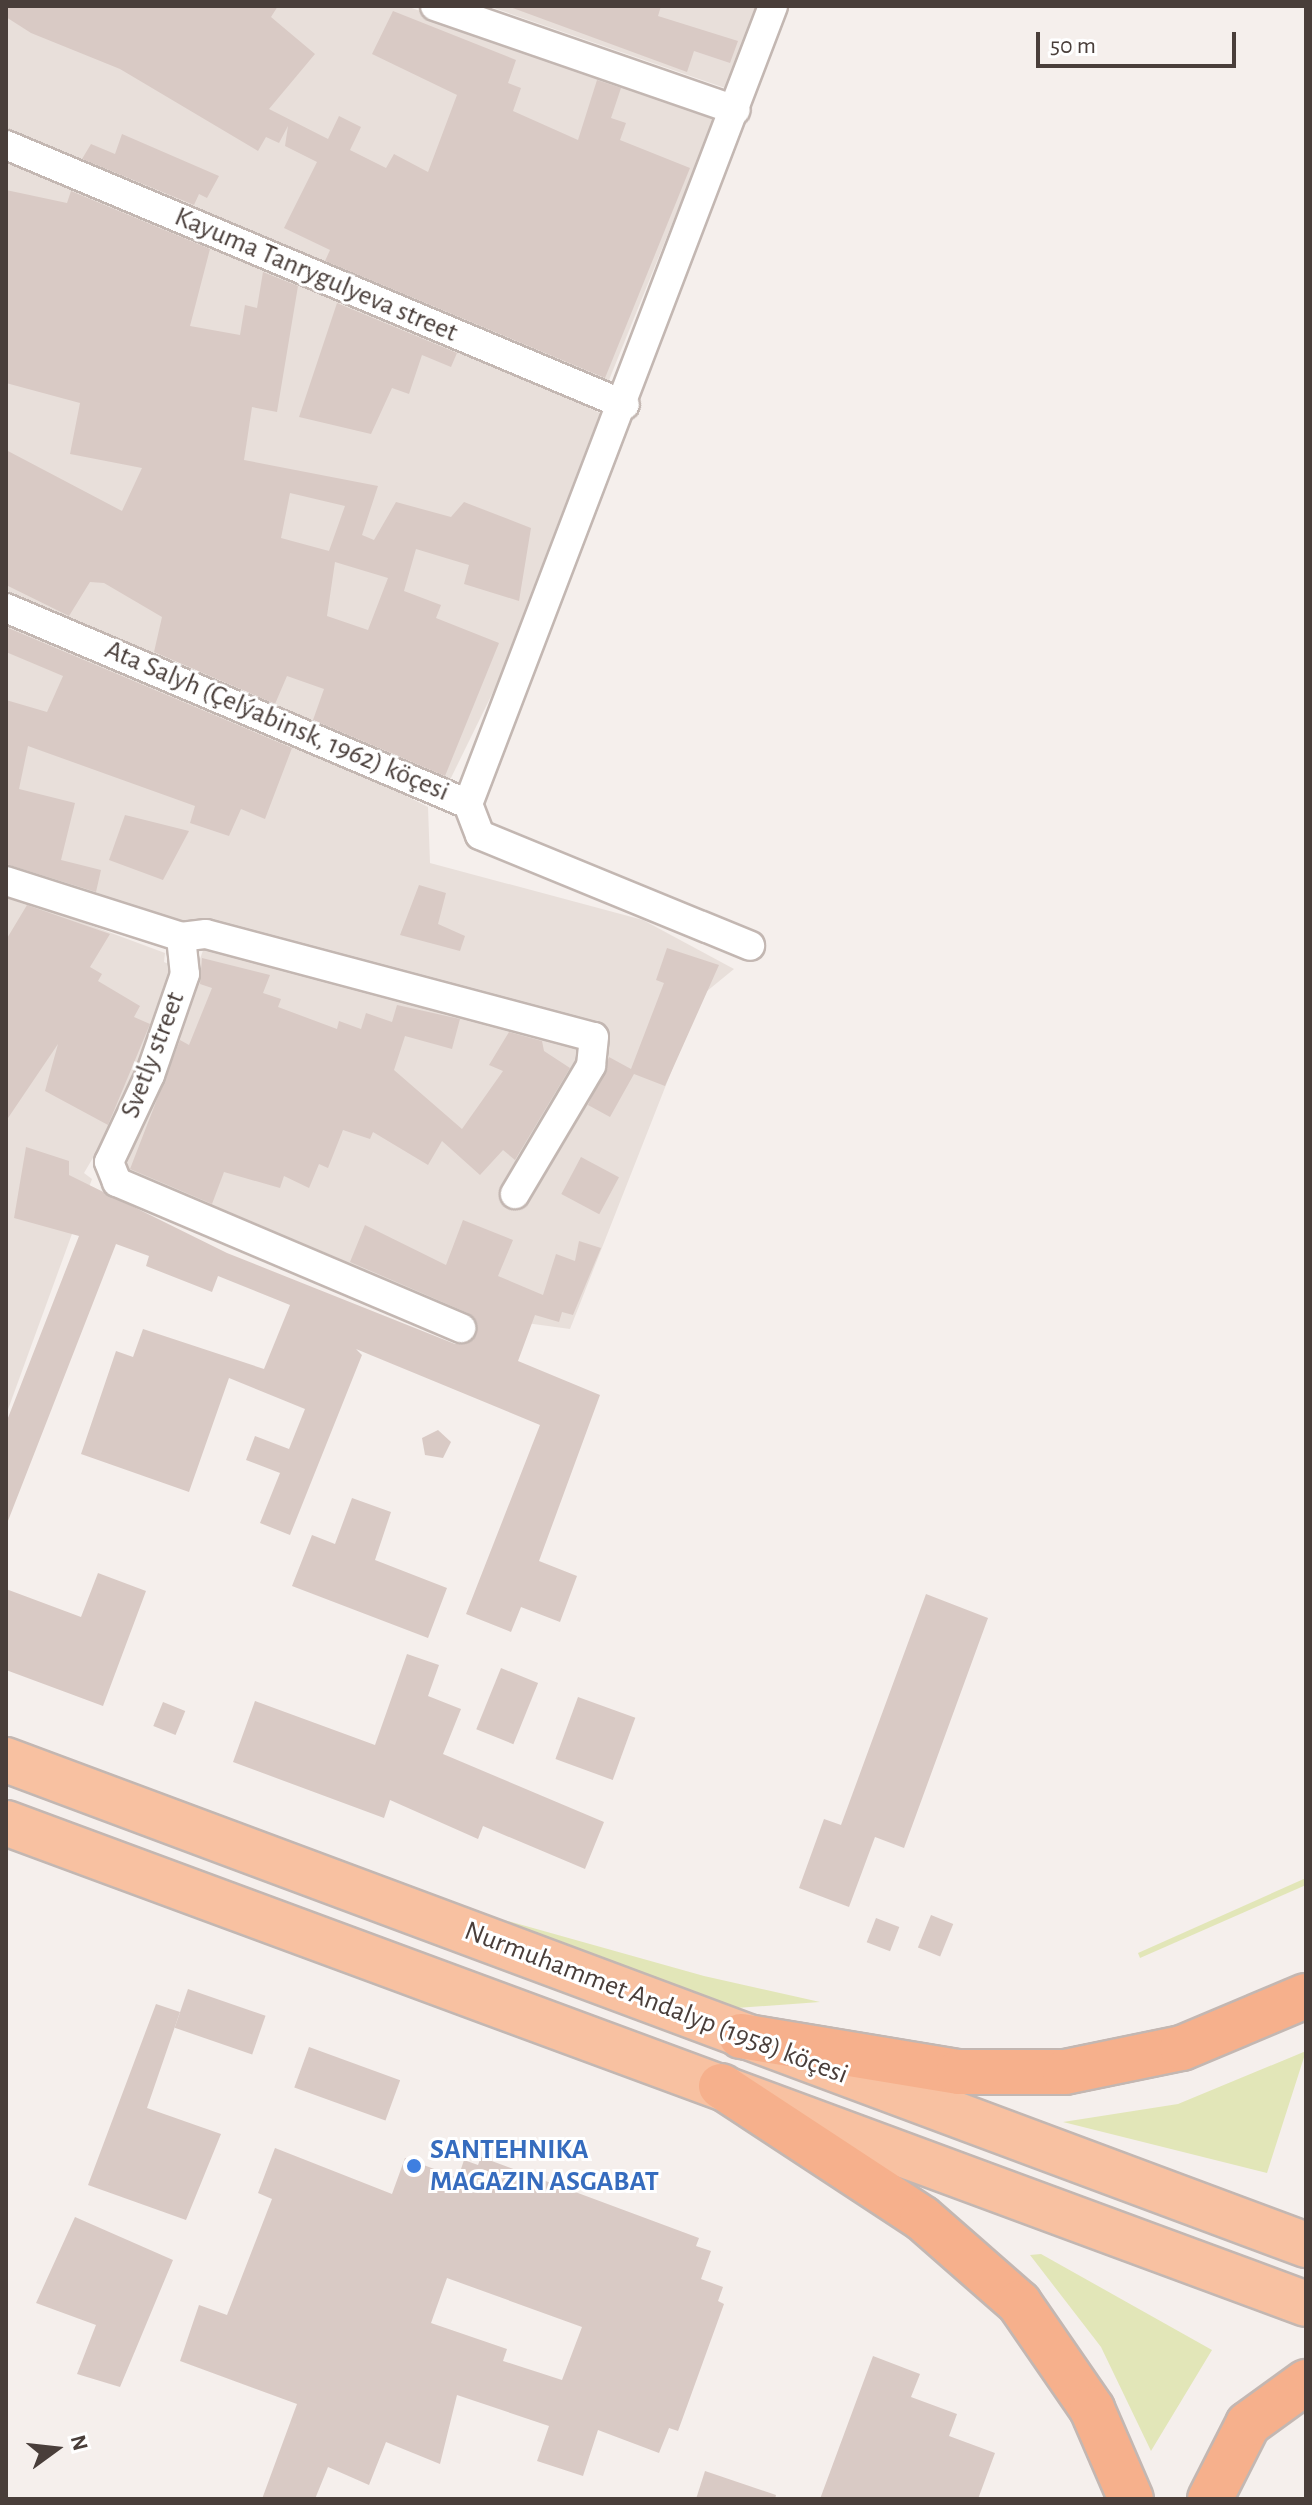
<!DOCTYPE html>
<meta charset="utf-8">
<style>
body{margin:0}
#map{position:relative;width:1312px;height:2505px;overflow:hidden;background:#f5efec;font-family:"Alegreya Sans",sans-serif}
div>[style]{position:absolute}
.residential>*{inset:0;background:#e8dfda}
.green>*{inset:0;background:#e2e6b8}
.building>*{inset:0;background:#d9cac5;transform-origin:0 0}
.roads{filter:drop-shadow(2px 0 #c3b7b2) drop-shadow(-2px 0 #c3b7b2) drop-shadow(0 2px #c3b7b2) drop-shadow(0 -2px #c3b7b2)}
.minor>*{height:28px;margin:-14px;padding:0 14px;transform-origin:14px;border-radius:14px;background:#fff}
.primary>*{height:44px;margin:-22px;padding:0 22px;transform-origin:22px;border-radius:22px;background:#f8c1a1}
.trunk>*{height:44px;margin:-22px;padding:0 22px;transform-origin:22px;border-radius:22px;background:#f6b08c}
.dots>*{width:22px;height:22px;translate:-50% -50%;box-sizing:border-box;border:4px solid #fff;border-radius:50%}
span{translate:-50% -50%;white-space:nowrap;text-align:center;line-height:1.15;-webkit-text-stroke:6px #fff;paint-order:stroke}
.street-label{font-size:28px;color:#493e3a}
.shop-label{font-size:28px;color:#366cbe;font-weight:700}
.left{translate:0 -50%;text-align:left}
.frame{position:absolute;inset:0;border:8px solid #493e3a;pointer-events:none}
.north{position:absolute;left:16px;top:2409px;width:80px;height:80px;-webkit-text-stroke:6px #fff;paint-order:stroke;rotate:75deg;font-size:22px;font-weight:700;line-height:32px;text-align:center;color:#493e3a}
.north::after{content:'';display:block;margin:auto;width:28px;height:36px;background:#493e3a;clip-path:polygon(50% 0,100% 100%,50% 72%,0 100%)}
.scale{position:absolute;left:1036px;top:32px;width:200px;height:36px;box-sizing:border-box;border:4px solid #493e3a;border-top:0;padding-left:10px;font-size:24px;line-height:28px;white-space:nowrap;color:#493e3a;-webkit-text-stroke:6px #fff;paint-order:stroke}
</style>
<div id="map">
<div class="residential">
<div style="clip-path:polygon(6px 6px,406px 6px,716px 115px,607px 385px,6px 132px)"></div>
<div style="clip-path:polygon(488px 6px,757px 6px,725px 88px)"></div>
<div style="clip-path:polygon(6px 154px,464px 348px,600px 413px,496px 686px,448px 784px,6px 590px)"></div>
<div style="clip-path:polygon(6px 620px,299px 741px,428px 807px,430px 863px,643px 920px,734px 969px,701px 996px,570px 1329px,440px 1311px,122px 1178px,211px 928px,6px 873px)"></div>
<div style="clip-path:polygon(6px 894px,165px 953px,164px 962px,178px 968px,124px 1105px,84px 1173px,92px 1179px,6px 1415px)"></div>
</div>
<div class="green">
<div style="clip-path:polygon(1306px 1878px,1306px 1885px,1140px 1958px,1138px 1953px)"></div>
<div style="clip-path:polygon(504px 1920px,704px 1976px,820px 2002px,722px 2009px)"></div>
<div style="clip-path:polygon(1306px 2051px,1267px 2173px,1063px 2122px,1178px 2104px)"></div>
<div style="clip-path:polygon(1041px 2254px,1212px 2350px,1151px 2451px,1101px 2347px,1030px 2255px)"></div>
</div>
<div class="building">
<div style="clip-path:polygon(6px 6px,278px 6px,271px 17px,315px 54px,269px 109px,328px 139px,339px 116px,361px 127px,350px 150px,386px 168px,394px 154px,428px 172px,457px 95px,372px 54px,393px 11px,516px 60px,508px 83px,521px 88px,513px 111px,578px 140px,597px 80px,621px 88px,611px 118px,626px 123px,620px 140px,690px 168px,605px 378px,325px 261px,330px 250px,284px 228px,317px 162px,285px 146px,288px 126px,279px 143px,266px 137px,258px 151px,120px 69px,31px 33px,6px 17px)"></div>
<div style="clip-path:polygon(507px 6px,661px 6px,658px 16px,738px 41px,730px 63px,694px 51px,687px 72px)"></div>
<div style="clip-path:polygon(122px 134px,219px 176px,207px 198px,199px 194px,194px 205px,82px 159px,91px 144px,115px 154px)"></div>
<div style="clip-path:polygon(evenodd,6px 190px,67px 203px,71px 191px,210px 249px,190px 326px,240px 335px,245px 305px,257px 308px,263px 272px,298px 286px,277px 412px,252px 407px,244px 460px,378px 486px,362px 535px,374px 540px,396px 502px,451px 517px,464px 502px,531px 528px,519px 601px,464px 584px,469px 565px,416px 549px,404px 591px,441px 605px,436px 618px,499px 643px,445px 776px,313px 720px,324px 689px,287px 676px,275px 704px,154px 652px,162px 617px,104px 583px,90px 582px,69px 616px,6px 585px,6px 450px,122px 511px,142px 468px,70px 454px,80px 403px,6px 383px,6px 190px,290px 493px,345px 506px,329px 551px,281px 538px,290px 493px,6px 190px,335px 562px,388px 578px,368px 630px,327px 616px,335px 562px)"></div>
<div style="clip-path:polygon(337px 303px,457px 353px,451px 367px,422px 355px,409px 394px,392px 388px,371px 434px,299px 417px)"></div>
<div style="clip-path:polygon(6px 627px,292px 748px,265px 819px,241px 809px,229px 836px,190px 823px,195px 806px,28px 746px,19px 789px,75px 803px,61px 860px,101px 870px,96px 892px,6px 864px,6px 700px,47px 712px,63px 676px,6px 652px)"></div>
<div style="clip-path:polygon(125px 815px,189px 831px,163px 880px,109px 860px)"></div>
<div style="clip-path:polygon(419px 885px,446px 893px,438px 924px,465px 936px,460px 951px,400px 935px)"></div>
<div style="clip-path:polygon(27px 905px,110px 934px,90px 967px,102px 974px,98px 981px,140px 1006px,134px 1017px,150px 1024px,108px 1125px,45px 1091px,58px 1044px,6px 1121px,6px 940px)"></div>
<div style="clip-path:polygon(667px 948px,719px 965px,665px 1086px,634px 1074px,610px 1117px,588px 1105px,609px 1057px,631px 1069px,664px 983px,656px 980px)"></div>
<div style="clip-path:polygon(202px 958px,270px 975px,263px 993px,281px 999px,278px 1007px,337px 1029px,339px 1021px,361px 1029px,366px 1013px,392px 1022px,397px 1005px,460px 1019px,452px 1049px,405px 1036px,394px 1070px,462px 1129px,503px 1071px,489px 1065px,509px 1032px,542px 1041px,544px 1051px,570px 1068px,515px 1160px,503px 1150px,480px 1175px,442px 1141px,428px 1165px,373px 1132px,370px 1139px,343px 1130px,328px 1168px,319px 1164px,309px 1188px,284px 1176px,280px 1188px,224px 1172px,212px 1204px,130px 1169px,180px 1040px,189px 1045px,212px 988px,200px 984px)"></div>
<div style="clip-path:polygon(26px 1147px,69px 1161px,69px 1175px,227px 1253px,455px 1344px,476px 1335px,468px 1313px,350px 1262px,365px 1225px,446px 1265px,463px 1220px,513px 1240px,498px 1276px,543px 1295px,556px 1254px,575px 1261px,579px 1241px,601px 1248px,573px 1315px,562px 1312px,559px 1322px,535px 1315px,518px 1361px,600px 1395px,539px 1561px,577px 1576px,560px 1622px,521px 1607px,511px 1632px,466px 1614px,540px 1425px,356px 1349px,362px 1355px,290px 1535px,260px 1523px,280px 1473px,246px 1460px,255px 1436px,289px 1449px,305px 1409px,229px 1378px,189px 1492px,81px 1454px,116px 1351px,133px 1357px,143px 1329px,264px 1369px,290px 1305px,218px 1276px,212px 1292px,146px 1266px,149px 1256px,116px 1244px,6px 1526px,6px 1423px,79px 1236px,14px 1218px)"></div>
<div style="left:581px;top:1157px;width:43px;height:42px;rotate:28deg"></div>
<div style="clip-path:polygon(438px 1430px,451px 1442px,443px 1458px,425px 1455px,422px 1438px)"></div>
<div style="clip-path:polygon(352px 1498px,391px 1512px,375px 1560px,447px 1588px,428px 1638px,292px 1586px,312px 1535px,335px 1544px)"></div>
<div style="clip-path:polygon(98px 1573px,146px 1591px,103px 1706px,6px 1670px,6px 1589px,81px 1617px)"></div>
<div style="clip-path:polygon(926px 1594px,988px 1618px,904px 1848px,875px 1837px,849px 1907px,799px 1888px,824px 1819px,841px 1825px)"></div>
<div style="clip-path:polygon(407px 1654px,439px 1665px,428px 1696px,461px 1709px,443px 1754px,604px 1822px,585px 1869px,483px 1826px,478px 1839px,390px 1800px,384px 1818px,233px 1762px,255px 1701px,375px 1745px)"></div>
<div style="left:501px;top:1668px;width:40px;height:66px;rotate:22deg"></div>
<div style="left:578px;top:1697px;width:61px;height:66px;rotate:20deg"></div>
<div style="left:163px;top:1702px;width:24px;height:26px;rotate:22deg"></div>
<div style="left:931px;top:1915px;width:24px;height:35px;rotate:22deg"></div>
<div style="left:876px;top:1918px;width:25px;height:26px;rotate:21deg"></div>
<div style="left:188px;top:1989px;width:82px;height:41px;rotate:19deg"></div>
<div style="clip-path:polygon(156px 2004px,180px 2012px,147px 2108px,221px 2134px,186px 2220px,88px 2185px)"></div>
<div style="left:309px;top:2047px;width:97px;height:43px;rotate:20deg"></div>
<div style="clip-path:polygon(evenodd,275px 2148px,392px 2194px,405px 2158px,458px 2178px,464px 2160px,478px 2165px,481px 2157px,699px 2238px,696px 2246px,711px 2251px,701px 2279px,723px 2287px,718px 2301px,724px 2304px,678px 2431px,669px 2428px,659px 2453px,598px 2430px,583px 2476px,537px 2461px,549px 2426px,457px 2395px,440px 2464px,386px 2442px,369px 2485px,328px 2467px,315px 2499px,262px 2499px,297px 2404px,180px 2361px,199px 2305px,227px 2315px,272px 2199px,258px 2193px,275px 2148px,447px 2278px,582px 2327px,562px 2380px,503px 2361px,507px 2349px,431px 2323px,447px 2278px)"></div>
<div style="clip-path:polygon(75px 2217px,173px 2260px,120px 2387px,77px 2374px,96px 2325px,36px 2303px)"></div>
<div style="clip-path:polygon(873px 2356px,920px 2374px,911px 2397px,957px 2414px,949px 2436px,995px 2453px,978px 2499px,820px 2499px)"></div>
<div style="clip-path:polygon(705px 2471px,776px 2495px,775px 2499px,696px 2499px)"></div>
</div>
<div class="roads">
<div class="minor">
<div style="left:435px;top:6px;width:318px;rotate:19.1deg"></div>
<div style="left:6px;top:145px;width:671px;rotate:22.78deg"></div>
<div style="left:6px;top:608px;width:502px;rotate:22.99deg"></div>
<div style="left:468px;top:804px;width:33px;rotate:69deg"></div>
<div style="left:480px;top:835px;width:292px;rotate:22.3deg"></div>
<div style="left:468px;top:804px;width:854px;rotate:-69.08deg"></div>
<div style="left:6px;top:881px;width:184px;rotate:17.7deg"></div>
<div style="left:181px;top:937px;width:37px;rotate:84deg"></div>
<div style="left:185px;top:974px;width:107px;rotate:109.1deg"></div>
<div style="left:150px;top:1075px;width:96px;rotate:115.2deg"></div>
<div style="left:109px;top:1162px;width:22px;rotate:68deg"></div>
<div style="left:117px;top:1182px;width:374px;rotate:23deg"></div>
<div style="left:181px;top:937px;width:25px;rotate:-7deg"></div>
<div style="left:206px;top:934px;width:401px;rotate:14.9deg"></div>
<div style="left:594px;top:1037px;width:29px;rotate:96deg"></div>
<div style="left:591px;top:1066px;width:149px;rotate:120.7deg"></div>
</div>
<div class="primary">
<div style="left:6px;top:1760px;width:1388px;rotate:20.46deg"></div>
<div style="left:6px;top:1823px;width:1386px;rotate:20.3deg"></div>
</div>
<div class="trunk">
<div style="left:741px;top:2036px;width:221px;rotate:9.4deg"></div>
<div style="left:959px;top:2072px;width:106px"></div>
<div style="left:1065px;top:2072px;width:119px;rotate:-11.6deg"></div>
<div style="left:1182px;top:2048px;width:134px;rotate:-22.8deg"></div>
<div style="left:721px;top:2086px;width:240px;rotate:33.3deg"></div>
<div style="left:922px;top:2218px;width:129px;rotate:41.2deg"></div>
<div style="left:1019px;top:2303px;width:129px;rotate:55.4deg"></div>
<div style="left:1092px;top:2409px;width:98px;rotate:66.6deg"></div>
<div style="left:1210px;top:2499px;width:84px;rotate:-63.1deg"></div>
<div style="left:1248px;top:2424px;width:72px;rotate:-35.9deg"></div>
</div>
</div>
<div class="dots">
<div style="left:414px;top:2166px;background:#3f7fe0"></div>
</div>
<div class="street-label">
<span style="left:316px;top:275px;rotate:23deg">Kayuma Tanrygulyeva street</span>
<span style="left:277px;top:721px;rotate:23deg">Ata Salyh (Çelýabinsk, 1962) köçesi</span>
<span style="left:153px;top:1055px;rotate:-69deg">Svetly street</span>
<span style="left:656px;top:2003px;rotate:21deg">Nurmuhammet Andalyp (1958) köçesi</span>
</div>
<div class="shop-label">
<span class="left" style="left:430px;top:2166px">SANTEHNIKA<br>MAGAZIN ASGABAT</span>
</div>
<div class="frame"></div>
<div class="north">N</div>
<div class="scale">50 m</div>
</div>
